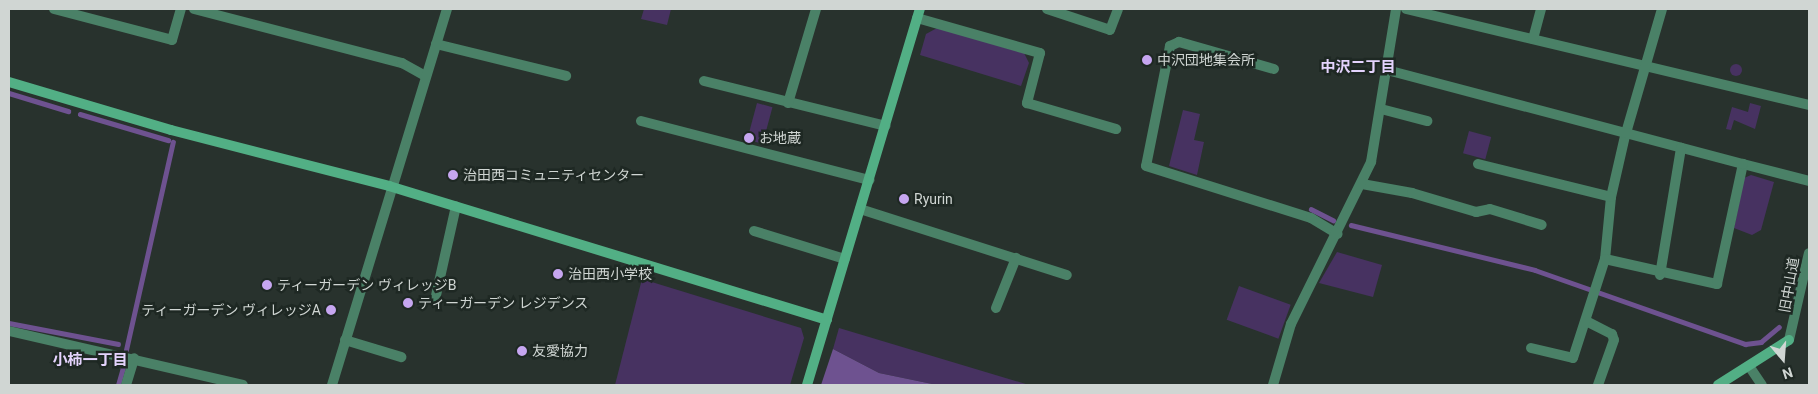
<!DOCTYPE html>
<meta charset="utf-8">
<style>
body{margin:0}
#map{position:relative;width:1818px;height:394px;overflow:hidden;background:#28322d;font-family:Roboto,"Noto Sans JP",sans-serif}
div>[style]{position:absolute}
.green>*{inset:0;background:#473261;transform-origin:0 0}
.round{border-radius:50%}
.water>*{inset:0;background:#6e5290}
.stream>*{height:4.5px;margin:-2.25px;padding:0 2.25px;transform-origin:2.25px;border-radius:2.25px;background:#6e5290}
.street>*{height:10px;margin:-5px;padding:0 5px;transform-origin:5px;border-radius:5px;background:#4a8167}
.secondary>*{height:10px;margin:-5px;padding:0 5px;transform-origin:5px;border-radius:5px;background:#52af85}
.dots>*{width:14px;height:14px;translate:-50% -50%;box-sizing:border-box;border:2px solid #1e2823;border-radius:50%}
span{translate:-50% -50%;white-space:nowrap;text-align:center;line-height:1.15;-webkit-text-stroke:5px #1e2823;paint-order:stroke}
.poi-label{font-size:14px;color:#d0d6d3}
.left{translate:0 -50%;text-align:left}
.right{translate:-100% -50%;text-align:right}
.street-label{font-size:14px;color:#d0d6d3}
.neighbourhood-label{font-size:15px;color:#e4d3fd;font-weight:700}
.frame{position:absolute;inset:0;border:10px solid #d0d6d3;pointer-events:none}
.north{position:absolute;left:1758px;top:334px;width:50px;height:50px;-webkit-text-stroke:4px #1e2823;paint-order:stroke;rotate:162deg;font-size:14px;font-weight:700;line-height:20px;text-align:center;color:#d0d6d3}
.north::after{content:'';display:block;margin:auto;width:18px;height:22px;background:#d0d6d3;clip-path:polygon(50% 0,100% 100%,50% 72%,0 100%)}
</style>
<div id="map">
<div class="green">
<div style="clip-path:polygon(644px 9px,671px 9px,667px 25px,641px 19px)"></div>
<div style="clip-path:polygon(937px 28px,1024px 53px,1029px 63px,1021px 86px,920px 55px,926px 34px)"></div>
<div class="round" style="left:1730px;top:64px;width:12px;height:12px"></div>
<div style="left:757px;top:103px;width:16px;height:38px;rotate:15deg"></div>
<div style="clip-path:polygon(1750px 103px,1761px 106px,1755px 129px,1734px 120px,1731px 130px,1726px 129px,1732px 107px,1748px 112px)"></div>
<div style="clip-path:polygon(1183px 110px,1200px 114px,1194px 140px,1204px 142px,1197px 175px,1169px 166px)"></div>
<div style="left:1469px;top:131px;width:23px;height:23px;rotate:15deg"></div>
<div style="clip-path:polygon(1751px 175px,1774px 182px,1761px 230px,1752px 235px,1734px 228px,1744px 178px)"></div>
<div style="clip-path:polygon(1337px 252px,1382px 265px,1373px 297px,1319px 283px)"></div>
<div style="clip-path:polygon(642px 279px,801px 328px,804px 338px,790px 385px,615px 385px)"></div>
<div style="left:1239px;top:286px;width:55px;height:36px;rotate:20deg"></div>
<div style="clip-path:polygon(839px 328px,1029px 385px,937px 385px,879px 373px,833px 349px)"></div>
</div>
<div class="water">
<div style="clip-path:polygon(833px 349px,879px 373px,937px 385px,821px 385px)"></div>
</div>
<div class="stream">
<div style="left:9px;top:93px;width:62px;rotate:17deg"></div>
<div style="left:80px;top:114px;width:92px;rotate:16.5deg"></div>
<div style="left:1311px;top:209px;width:25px;rotate:27deg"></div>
<div style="left:1351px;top:225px;width:189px;rotate:13.7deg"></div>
<div style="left:1535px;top:270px;width:223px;rotate:19.4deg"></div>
<div style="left:1745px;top:344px;width:16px;rotate:-7deg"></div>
<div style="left:1761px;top:342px;width:23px;rotate:-40deg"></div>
<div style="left:9px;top:323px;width:111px;rotate:10.9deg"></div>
<div style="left:126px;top:350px;width:213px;rotate:-77.3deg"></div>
<div style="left:118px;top:385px;width:18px;rotate:-74deg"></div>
</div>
<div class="street">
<div style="left:54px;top:9px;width:122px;rotate:14.7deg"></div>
<div style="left:172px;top:40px;width:32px;rotate:-74deg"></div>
<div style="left:194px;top:9px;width:215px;rotate:14.6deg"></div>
<div style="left:402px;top:63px;width:26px;rotate:29deg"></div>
<div style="left:1047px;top:9px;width:66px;rotate:18.4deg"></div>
<div style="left:1110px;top:30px;width:22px;rotate:-69deg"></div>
<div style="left:1406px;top:9px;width:414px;rotate:13.4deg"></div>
<div style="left:1662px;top:9px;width:132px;rotate:106.2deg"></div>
<div style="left:1625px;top:136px;width:63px;rotate:102.9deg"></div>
<div style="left:1611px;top:197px;width:62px;rotate:95.5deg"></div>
<div style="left:1605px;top:259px;width:115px;rotate:12.6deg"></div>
<div style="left:1717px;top:284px;width:123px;rotate:-77.8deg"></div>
<div style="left:1743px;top:164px;width:68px;rotate:14.4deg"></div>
<div style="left:917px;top:18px;width:128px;rotate:15.9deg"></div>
<div style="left:1040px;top:53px;width:52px;rotate:104.6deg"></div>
<div style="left:1027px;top:103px;width:93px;rotate:16.3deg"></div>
<div style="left:1533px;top:39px;width:31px;rotate:-75deg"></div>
<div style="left:436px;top:44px;width:134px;rotate:13.8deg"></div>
<div style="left:1274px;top:69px;width:99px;rotate:-164.1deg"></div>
<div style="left:1179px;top:42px;width:10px;rotate:156deg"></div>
<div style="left:1170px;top:46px;width:122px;rotate:101.3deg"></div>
<div style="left:1146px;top:166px;width:173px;rotate:17.5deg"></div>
<div style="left:1311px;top:218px;width:31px;rotate:31deg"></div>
<div style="left:1387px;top:70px;width:368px;rotate:14.8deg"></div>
<div style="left:704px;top:81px;width:187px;rotate:13.9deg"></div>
<div style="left:788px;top:103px;width:98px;rotate:-73.4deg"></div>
<div style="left:1381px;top:109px;width:48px;rotate:14.6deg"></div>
<div style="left:641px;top:121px;width:236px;rotate:14.5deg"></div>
<div style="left:1478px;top:164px;width:137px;rotate:13.9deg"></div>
<div style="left:1362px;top:184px;width:51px;rotate:10.2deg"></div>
<div style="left:1412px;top:193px;width:67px;rotate:16.5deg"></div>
<div style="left:1476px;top:212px;width:14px;rotate:-12deg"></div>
<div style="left:1490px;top:209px;width:54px;rotate:17.1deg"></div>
<div style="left:860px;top:209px;width:217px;rotate:17.7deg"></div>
<div style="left:754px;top:231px;width:95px;rotate:17.1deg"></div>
<div style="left:1660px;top:275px;width:129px;rotate:-80.6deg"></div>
<div style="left:435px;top:300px;width:96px;rotate:-77.4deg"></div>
<div style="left:996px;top:308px;width:54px;rotate:-68.2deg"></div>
<div style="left:1586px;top:321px;width:29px;rotate:27deg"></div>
<div style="left:1612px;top:334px;width:6px;rotate:72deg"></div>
<div style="left:1614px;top:340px;width:48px;rotate:109.6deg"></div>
<div style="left:9px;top:331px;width:240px;rotate:13deg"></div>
<div style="left:345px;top:340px;width:59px;rotate:16.9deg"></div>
<div style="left:1789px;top:340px;width:89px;rotate:-77.1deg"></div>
<div style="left:1531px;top:348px;width:43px;rotate:13.4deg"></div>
<div style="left:1573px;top:358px;width:104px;rotate:-72.1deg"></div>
<div style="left:1749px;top:366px;width:23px;rotate:56deg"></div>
<div style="left:126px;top:385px;width:28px;rotate:-73deg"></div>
<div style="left:332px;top:385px;width:393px;rotate:-73deg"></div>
<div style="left:1273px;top:385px;width:64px;rotate:-73.6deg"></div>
<div style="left:1291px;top:324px;width:181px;rotate:-63.7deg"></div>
<div style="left:1371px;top:162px;width:155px;rotate:-80.7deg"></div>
</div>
<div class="secondary">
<div style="left:9px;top:82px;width:169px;rotate:16.5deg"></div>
<div style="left:171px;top:130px;width:225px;rotate:14.4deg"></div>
<div style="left:389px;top:186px;width:458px;rotate:17deg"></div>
<div style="left:807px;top:385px;width:393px;rotate:-73.3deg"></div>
<div style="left:1718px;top:385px;width:84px;rotate:-32.4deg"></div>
</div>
<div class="dots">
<div style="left:1147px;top:60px;background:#c6a6f0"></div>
<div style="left:749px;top:138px;background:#c6a6f0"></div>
<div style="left:453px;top:175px;background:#c6a6f0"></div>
<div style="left:904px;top:199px;background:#c6a6f0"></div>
<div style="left:558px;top:274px;background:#c6a6f0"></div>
<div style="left:267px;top:285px;background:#c6a6f0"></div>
<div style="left:408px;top:303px;background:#c6a6f0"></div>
<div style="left:331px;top:310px;background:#c6a6f0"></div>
<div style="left:522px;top:351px;background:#c6a6f0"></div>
</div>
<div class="poi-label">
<span class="left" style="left:1157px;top:60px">中沢団地集会所</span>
<span class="left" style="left:759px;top:138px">お地蔵</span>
<span class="left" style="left:463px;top:175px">治田西コミュニティセンター</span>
<span class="left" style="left:914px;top:199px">Ryurin</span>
<span class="left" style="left:568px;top:274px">治田西小学校</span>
<span class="left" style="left:277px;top:285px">ティーガーデン ヴィレッジB</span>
<span class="left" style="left:418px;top:303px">ティーガーデン レジデンス</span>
<span class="right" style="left:321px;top:310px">ティーガーデン ヴィレッジA</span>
<span class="left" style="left:532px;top:351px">友愛協力</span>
</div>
<div class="street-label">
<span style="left:1789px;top:285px;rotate:-80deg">旧中山道</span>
</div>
<div class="neighbourhood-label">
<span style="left:1358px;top:68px">中沢二丁目</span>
<span style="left:90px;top:361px">小柿一丁目</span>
</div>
<div class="frame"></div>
<div class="north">N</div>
</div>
